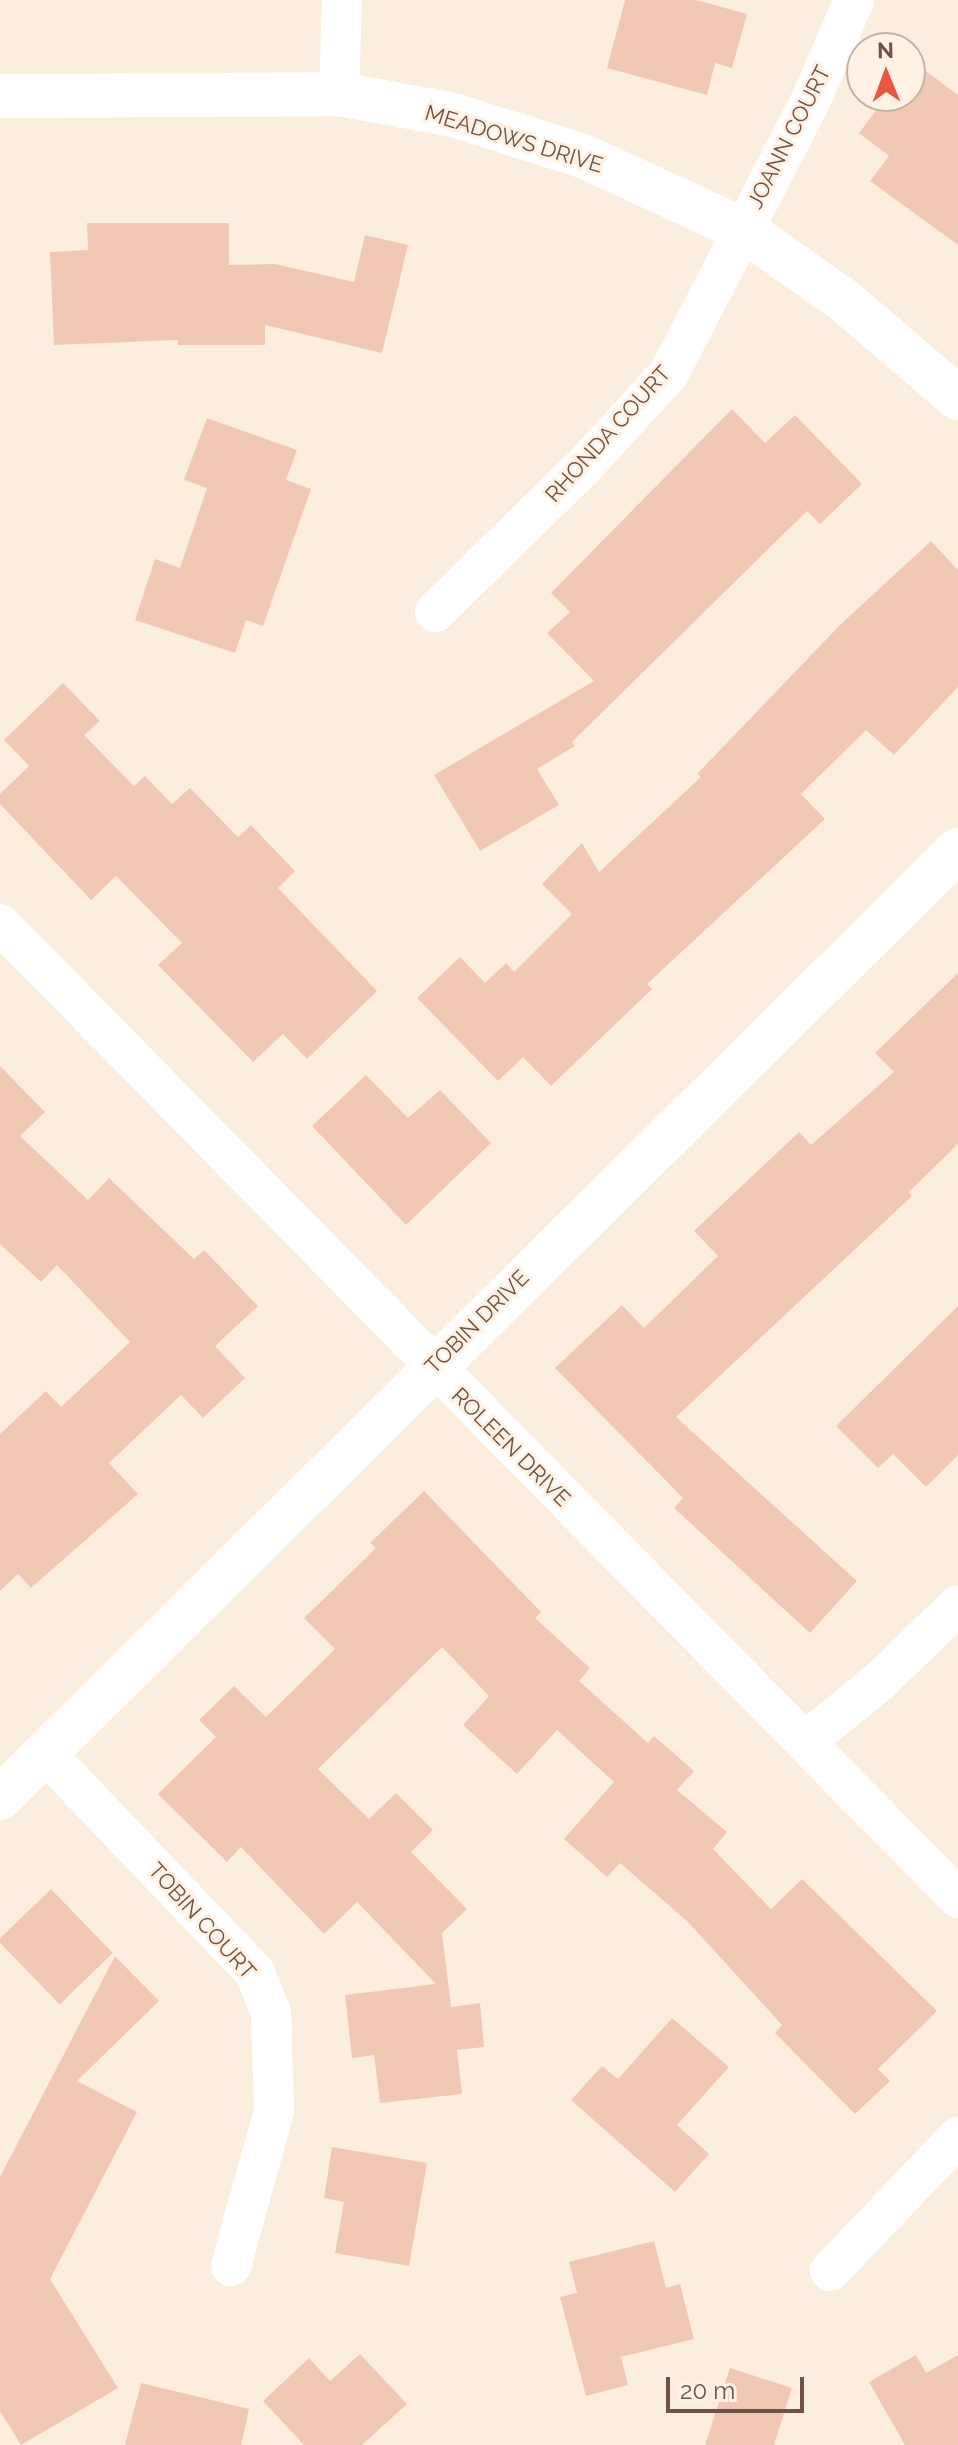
<!DOCTYPE html>
<style>
body{margin:0}
#map{position:relative;width:958px;height:2445px;overflow:hidden;background:#fceede;font-family:Raleway,sans-serif}
div>[style]{position:absolute}
.building>*{inset:0;background:#f1c8b6;transform-origin:0 0}
.street>*{height:40px;margin:-20px;padding:0 20px;transform-origin:20px;border-radius:20px;background:#fff}
.secondary>*{height:44px;margin:-22px;padding:0 22px;transform-origin:22px;border-radius:22px;background:#fff}
span{translate:-50% -50%;white-space:nowrap;text-align:center;line-height:1.15;-webkit-text-stroke:6px #fff2e4;paint-order:stroke}
.street-label{font-size:22px;color:#715247}
.north{position:absolute;left:846px;top:32px;width:80px;height:80px;box-sizing:border-box;background:#fff2e4;border:2px solid #c6b2a5;border-radius:50%;rotate:359deg;font-size:22px;font-weight:700;line-height:32px;text-align:center;color:#715247}
.north::after{content:'';display:block;margin:auto;width:28px;height:36px;background:#e85741;clip-path:polygon(50% 0,100% 100%,50% 72%,0 100%)}
.scale{position:absolute;left:666px;top:2377px;width:138px;height:36px;box-sizing:border-box;border:4px solid #715247;border-top:0;padding-left:10px;font-size:24px;line-height:28px;white-space:nowrap;color:#715247;-webkit-text-stroke:6px #fff2e4;paint-order:stroke}
</style>
<div id="map">
<div class="building">
<div style="clip-path:polygon(625px 0,696px 0,747px 14px,732px 68px,715px 63px,707px 95px,607px 68px)"></div>
<div style="clip-path:polygon(910px 59px,958px 95px,958px 245px,870px 181px,889px 156px,859px 133px,887px 96px,910px 96px)"></div>
<div style="clip-path:polygon(87px 223px,229px 223px,229px 265px,275px 264px,354px 282px,365px 235px,408px 245px,382px 353px,265px 325px,265px 345px,178px 345px,178px 340px,54px 345px,50px 252px,88px 250px)"></div>
<div style="clip-path:polygon(732px 409px,765px 443px,795px 415px,862px 484px,820px 524px,807px 511px,572px 742px,575px 746px,537px 769px,559px 805px,480px 851px,434px 775px,594px 681px,547px 633px,570px 612px,551px 593px)"></div>
<div style="clip-path:polygon(207px 418px,297px 450px,286px 480px,311px 489px,263px 626px,246px 620px,235px 653px,135px 620px,155px 559px,180px 568px,207px 488px,184px 480px)"></div>
<div style="clip-path:polygon(931px 541px,958px 570px,958px 687px,894px 755px,866px 730px,801px 794px,825px 819px,647px 984px,652px 989px,551px 1086px,523px 1057px,498px 1081px,417px 998px,460px 957px,485px 983px,506px 963px,514px 972px,572px 914px,542px 884px,582px 843px,599px 872px,701px 777px,697px 774px,841px 624px)"></div>
<div style="clip-path:polygon(63px 683px,100px 721px,84px 735px,134px 786px,145px 776px,172px 804px,190px 788px,238px 837px,251px 825px,295px 871px,278px 888px,377px 991px,307px 1059px,283px 1034px,253px 1062px,158px 965px,182px 943px,116px 876px,91px 900px,0 804px,0 794px,29px 766px,4px 740px)"></div>
<div style="clip-path:polygon(958px 973px,958px 1144px,909px 1192px,912px 1196px,676px 1417px,857px 1581px,810px 1633px,674px 1508px,683px 1498px,555px 1368px,622px 1305px,644px 1328px,718px 1256px,694px 1231px,799px 1132px,811px 1145px,894px 1072px,875px 1053px)"></div>
<div style="clip-path:polygon(0 1066px,45px 1112px,20px 1136px,88px 1200px,109px 1178px,194px 1259px,204px 1250px,258px 1306px,215px 1346px,245px 1378px,203px 1418px,181px 1395px,109px 1463px,138px 1494px,31px 1588px,18px 1574px,0 1591px,0 1434px,46px 1391px,61px 1407px,130px 1342px,57px 1265px,41px 1282px,0 1244px)"></div>
<div style="clip-path:polygon(366px 1075px,408px 1118px,440px 1090px,491px 1143px,406px 1225px,312px 1126px)"></div>
<div style="clip-path:polygon(958px 1306px,958px 1455px,926px 1487px,893px 1454px,878px 1468px,836px 1426px)"></div>
<div style="clip-path:polygon(424px 1491px,541px 1612px,535px 1618px,590px 1668px,579px 1681px,648px 1743px,654px 1736px,694px 1771px,677px 1790px,727px 1832px,713px 1849px,771px 1909px,802px 1879px,937px 2011px,878px 2069px,890px 2081px,855px 2114px,775px 2033px,782px 2025px,688px 1922px,620px 1863px,607px 1877px,564px 1839px,614px 1782px,557px 1730px,517px 1774px,463px 1725px,489px 1696px,442px 1647px,318px 1769px,369px 1819px,396px 1793px,433px 1830px,411px 1852px,467px 1909px,442px 1933px,451px 2007px,480px 2003px,484px 2047px,457px 2050px,462px 2094px,380px 2103px,374px 2055px,352px 2058px,345px 1995px,436px 1984px,357px 1902px,324px 1934px,241px 1847px,227px 1862px,158px 1794px,216px 1737px,199px 1720px,234px 1686px,266px 1717px,335px 1649px,304px 1618px,376px 1548px,370px 1543px)"></div>
<div style="left:51px;top:1889px;width:89px;height:74px;rotate:46deg"></div>
<div style="clip-path:polygon(115px 1956px,159px 2001px,77px 2081px,137px 2112px,50px 2279px,118px 2388px,21px 2445px,0 2411px,0 2177px)"></div>
<div style="clip-path:polygon(672px 2018px,729px 2067px,677px 2125px,709px 2154px,675px 2192px,571px 2100px,602px 2066px,618px 2079px)"></div>
<div style="clip-path:polygon(332px 2147px,427px 2163px,409px 2266px,335px 2253px,344px 2202px,324px 2198px)"></div>
<div style="clip-path:polygon(654px 2241px,666px 2288px,680px 2284px,694px 2339px,621px 2357px,628px 2385px,586px 2396px,560px 2297px,577px 2293px,569px 2262px)"></div>
<div style="clip-path:polygon(360px 2354px,407px 2404px,362px 2445px,304px 2445px,263px 2401px,309px 2358px,330px 2381px)"></div>
<div style="clip-path:polygon(916px 2355px,926px 2373px,958px 2355px,958px 2445px,905px 2445px,869px 2382px)"></div>
<div style="clip-path:polygon(730px 2368px,792px 2388px,774px 2445px,705px 2445px)"></div>
<div style="clip-path:polygon(141px 2383px,249px 2409px,241px 2445px,125px 2445px)"></div>
</div>
<div class="street">
<div style="left:339px;top:94px;width:94px;rotate:-88.2deg"></div>
<div style="left:435px;top:612px;width:211px;rotate:-44.4deg"></div>
<div style="left:586px;top:464px;width:123px;rotate:-47.6deg"></div>
<div style="left:669px;top:373px;width:308px;rotate:-62.5deg"></div>
<div style="left:811px;top:100px;width:109px;rotate:-66.7deg"></div>
<div style="left:0;top:924px;width:1366px;rotate:45.47deg"></div>
<div style="left:805px;top:1742px;width:98px;rotate:-39.2deg"></div>
<div style="left:881px;top:1680px;width:107px;rotate:-44.2deg"></div>
<div style="left:45px;top:1753px;width:304px;rotate:46.3deg"></div>
<div style="left:255px;top:1973px;width:43px;rotate:68.2deg"></div>
<div style="left:271px;top:2013px;width:98px;rotate:88.2deg"></div>
<div style="left:274px;top:2111px;width:161px;rotate:105.5deg"></div>
<div style="left:830px;top:2271px;width:185px;rotate:-46.3deg"></div>
</div>
<div class="secondary">
<div style="left:0;top:96px;width:339px;rotate:-0.3deg"></div>
<div style="left:339px;top:94px;width:116px;rotate:10.4deg"></div>
<div style="left:453px;top:115px;width:136px;rotate:17.5deg"></div>
<div style="left:583px;top:156px;width:177px;rotate:24.7deg"></div>
<div style="left:744px;top:230px;width:125px;rotate:35.2deg"></div>
<div style="left:846px;top:302px;width:148px;rotate:40.6deg"></div>
<div style="left:0;top:1798px;width:1348px;rotate:-44.7deg"></div>
</div>
<div class="street-label">
<span style="left:789px;top:137px;rotate:-63deg">JOANN COURT</span>
<span style="left:514px;top:139px;rotate:17deg">MEADOWS DRIVE</span>
<span style="left:608px;top:434px;rotate:-48deg">RHONDA COURT</span>
<span style="left:477px;top:1322px;rotate:-45deg">TOBIN DRIVE</span>
<span style="left:511px;top:1447px;rotate:45deg">ROLEEN DRIVE</span>
<span style="left:202px;top:1921px;rotate:48deg">TOBIN COURT</span>
</div>
<div class="north">N</div>
<div class="scale">20 m</div>
</div>
